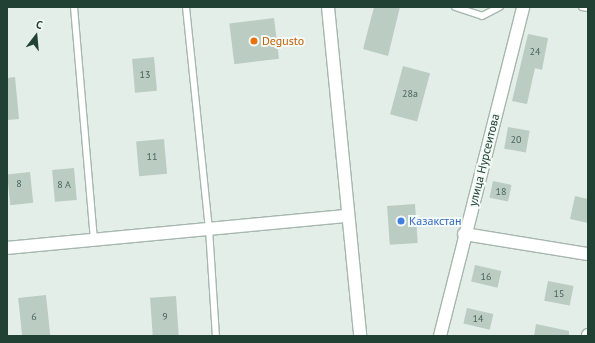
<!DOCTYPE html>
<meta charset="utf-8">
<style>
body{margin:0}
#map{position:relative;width:595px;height:343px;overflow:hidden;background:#e3eee8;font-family:"PT Sans",sans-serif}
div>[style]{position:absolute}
.building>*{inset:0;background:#bbccc3;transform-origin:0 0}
.roads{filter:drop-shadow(1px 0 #a5b7af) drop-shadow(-1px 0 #a5b7af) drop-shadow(0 1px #a5b7af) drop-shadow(0 -1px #a5b7af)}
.lane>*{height:6px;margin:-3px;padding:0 3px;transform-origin:3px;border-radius:3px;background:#fff}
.street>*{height:12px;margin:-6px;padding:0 6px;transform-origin:6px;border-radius:6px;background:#fff}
.secondary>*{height:12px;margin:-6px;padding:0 6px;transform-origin:6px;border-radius:6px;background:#fff}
.dots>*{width:11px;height:11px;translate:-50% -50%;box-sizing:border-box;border:2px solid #f4faf7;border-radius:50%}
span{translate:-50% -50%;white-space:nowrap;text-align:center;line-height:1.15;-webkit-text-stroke:4px #f4faf7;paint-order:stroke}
.number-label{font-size:10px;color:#486458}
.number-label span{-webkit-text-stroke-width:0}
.food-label{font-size:12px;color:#c56008}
.left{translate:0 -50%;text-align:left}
.street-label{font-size:12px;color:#214135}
.shop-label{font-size:12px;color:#366cbe}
.frame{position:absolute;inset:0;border:8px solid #214135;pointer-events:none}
.north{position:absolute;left:16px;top:16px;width:40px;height:40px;-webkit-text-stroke:3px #f4faf7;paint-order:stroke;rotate:16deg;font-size:11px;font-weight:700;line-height:16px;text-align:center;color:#214135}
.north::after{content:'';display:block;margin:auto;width:14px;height:18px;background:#214135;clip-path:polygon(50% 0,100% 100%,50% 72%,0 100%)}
</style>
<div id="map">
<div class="building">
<div style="clip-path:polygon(374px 7px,400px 7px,388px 56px,363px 49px)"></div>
<div style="left:274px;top:18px;width:41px;height:45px;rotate:83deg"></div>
<div style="clip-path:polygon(528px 34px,548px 38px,542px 70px,535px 68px,527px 104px,512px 101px)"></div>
<div style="left:154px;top:57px;width:34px;height:22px;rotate:85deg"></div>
<div style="left:403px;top:66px;width:28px;height:50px;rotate:15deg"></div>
<div style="clip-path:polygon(15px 77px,19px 119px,7px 120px,7px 78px)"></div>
<div style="left:508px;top:127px;width:22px;height:22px;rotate:10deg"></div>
<div style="left:164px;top:139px;width:35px;height:28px;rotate:85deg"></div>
<div style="left:74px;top:168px;width:32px;height:22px;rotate:85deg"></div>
<div style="left:30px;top:172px;width:31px;height:23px;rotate:84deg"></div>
<div style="left:493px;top:181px;width:19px;height:17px;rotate:12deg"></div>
<div style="clip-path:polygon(575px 196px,588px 199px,588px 223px,570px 219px)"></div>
<div style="left:415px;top:204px;width:39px;height:28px;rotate:86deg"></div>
<div style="left:475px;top:265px;width:27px;height:17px;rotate:13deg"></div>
<div style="left:548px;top:281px;width:26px;height:20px;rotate:11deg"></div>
<div style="left:46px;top:295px;width:41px;height:28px;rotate:84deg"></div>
<div style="left:176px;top:296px;width:40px;height:26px;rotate:86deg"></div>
<div style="left:467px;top:308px;width:27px;height:16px;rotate:13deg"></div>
<div style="clip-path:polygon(536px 324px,569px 331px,569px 336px,534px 336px)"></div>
</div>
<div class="roads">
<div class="lane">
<div style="left:74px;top:7px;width:234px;rotate:85.1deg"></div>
<div style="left:186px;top:7px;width:223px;rotate:84.1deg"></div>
<div style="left:209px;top:229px;width:107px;rotate:86.3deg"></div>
<div style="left:455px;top:7px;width:28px;rotate:18deg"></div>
<div style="left:482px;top:16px;width:20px;rotate:-27deg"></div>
<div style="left:582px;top:7px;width:6px;rotate:9deg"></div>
</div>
<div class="street">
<div style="left:464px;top:234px;width:126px;rotate:9.2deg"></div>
<div style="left:7px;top:248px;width:342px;rotate:-5.4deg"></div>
<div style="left:440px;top:336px;width:339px;rotate:-75.8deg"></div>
<div style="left:588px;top:336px;width:1px;rotate:-90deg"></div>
</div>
<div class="secondary">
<div style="left:328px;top:7px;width:331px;rotate:84.4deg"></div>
</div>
</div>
<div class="dots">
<div style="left:254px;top:41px;background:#e8710a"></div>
<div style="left:401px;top:221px;background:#3f7fe0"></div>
</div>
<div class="number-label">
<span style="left:535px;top:52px">24</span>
<span style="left:145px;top:75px">13</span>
<span style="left:410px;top:94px">28а</span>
<span style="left:516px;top:140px">20</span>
<span style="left:152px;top:157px">11</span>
<span style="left:19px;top:184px">8</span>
<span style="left:64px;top:185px">8 А</span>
<span style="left:501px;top:192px">18</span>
<span style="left:486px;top:277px">16</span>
<span style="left:559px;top:294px">15</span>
<span style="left:34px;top:317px">6</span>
<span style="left:165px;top:317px">9</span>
<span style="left:478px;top:319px">14</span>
</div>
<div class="food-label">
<span class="left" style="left:262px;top:41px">Degusto</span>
</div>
<div class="street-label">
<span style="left:484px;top:160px;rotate:-76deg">улица Нурсеитова</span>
</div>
<div class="shop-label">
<span class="left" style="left:409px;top:221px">Казакстан</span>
</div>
<div class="frame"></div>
<div class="north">С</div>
</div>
